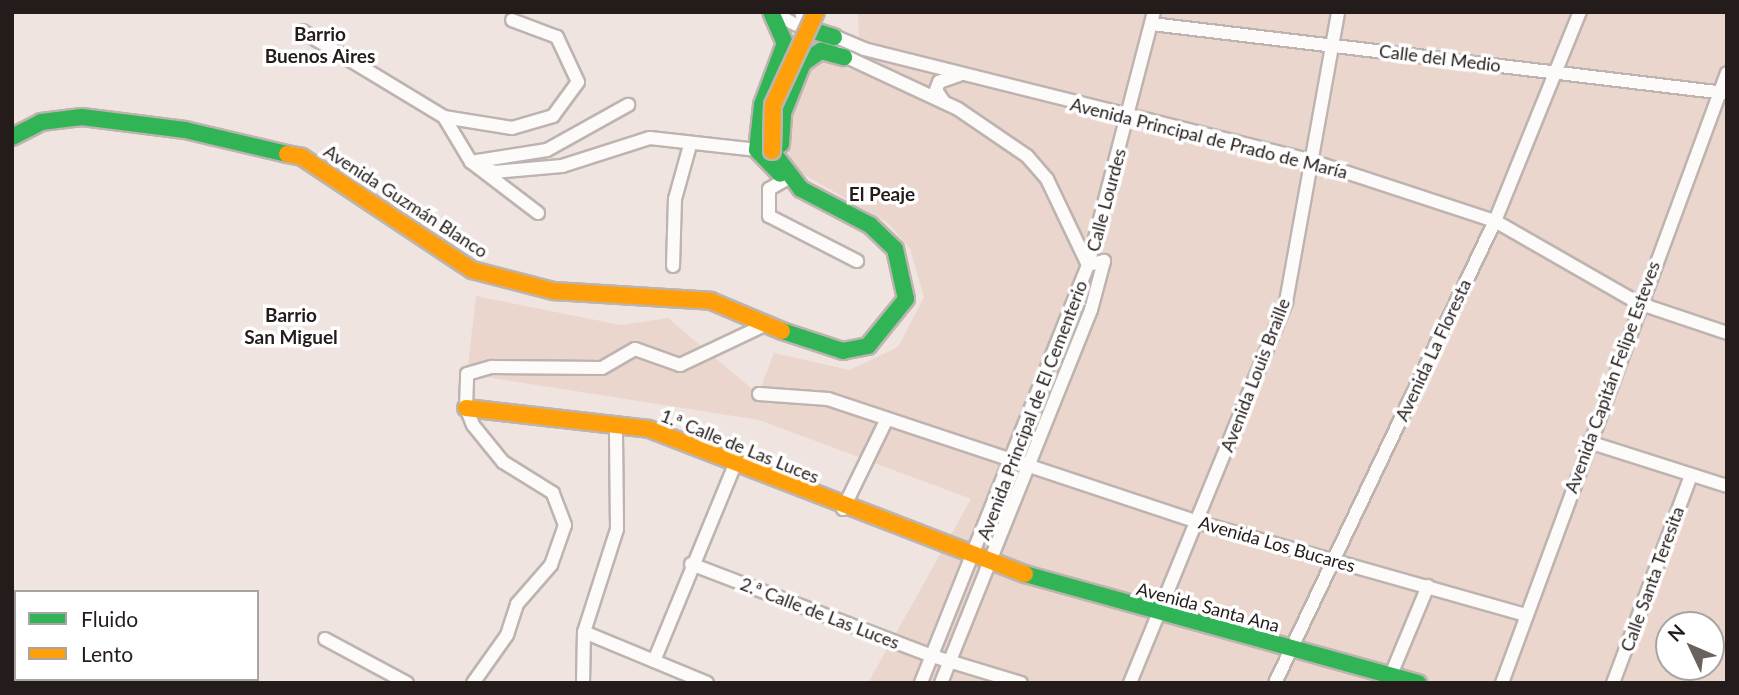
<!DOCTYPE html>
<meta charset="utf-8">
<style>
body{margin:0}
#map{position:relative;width:1739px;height:695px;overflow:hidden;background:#efe4df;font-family:Lato,sans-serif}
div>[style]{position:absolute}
.built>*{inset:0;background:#ebd6ce}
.roads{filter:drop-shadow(2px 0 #bdb4b0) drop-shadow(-2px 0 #bdb4b0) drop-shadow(0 2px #bdb4b0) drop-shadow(0 -2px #bdb4b0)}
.street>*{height:12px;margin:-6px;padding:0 6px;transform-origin:6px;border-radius:6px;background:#fdfbfa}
.fast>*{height:16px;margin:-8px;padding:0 8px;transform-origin:8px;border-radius:8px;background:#30b455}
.slow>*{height:16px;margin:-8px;padding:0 8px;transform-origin:8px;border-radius:8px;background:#ff9f0a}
.bridges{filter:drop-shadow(2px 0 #bdb4b0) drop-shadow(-2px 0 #bdb4b0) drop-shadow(0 2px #bdb4b0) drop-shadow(0 -2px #bdb4b0)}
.slow-bridge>*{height:16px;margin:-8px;padding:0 8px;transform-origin:8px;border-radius:8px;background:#ff9f0a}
span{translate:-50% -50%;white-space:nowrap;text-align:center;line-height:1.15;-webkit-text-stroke:7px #fff;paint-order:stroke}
.street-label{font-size:18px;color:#241c1a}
.neighbourhood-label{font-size:19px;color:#241c1a;font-weight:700}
.frame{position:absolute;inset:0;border:14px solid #241c1a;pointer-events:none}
.legend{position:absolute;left:14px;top:590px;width:245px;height:91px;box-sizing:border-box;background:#fff;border:2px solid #a7a4a3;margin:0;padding:9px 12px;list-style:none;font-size:21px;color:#241c1a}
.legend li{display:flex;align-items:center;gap:14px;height:35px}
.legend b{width:35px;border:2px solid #a7a4a3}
.north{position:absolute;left:1655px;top:611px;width:70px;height:70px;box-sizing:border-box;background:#fff;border:2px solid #a7a4a3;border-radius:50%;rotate:314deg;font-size:19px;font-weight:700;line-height:28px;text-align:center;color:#241c1a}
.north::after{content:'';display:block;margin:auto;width:24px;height:32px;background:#6b625f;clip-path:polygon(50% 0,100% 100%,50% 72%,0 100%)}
</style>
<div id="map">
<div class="built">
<div style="clip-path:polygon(evenodd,858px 12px,1727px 12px,1727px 683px,868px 683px,971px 499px,759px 420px,467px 374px,476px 296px,621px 325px,668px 318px,758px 394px,774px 353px,850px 370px,898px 347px,924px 297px,910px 249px,888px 223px,796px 170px,782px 137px,781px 122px,815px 59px,860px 72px,858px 12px,1669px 625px,1711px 625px,1711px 667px,1669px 667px,1669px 625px)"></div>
</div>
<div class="roads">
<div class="street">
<div style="left:772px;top:12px;width:27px;rotate:28deg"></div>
<div style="left:801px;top:12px;width:21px;rotate:73deg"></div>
<div style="left:1152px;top:24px;width:577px;rotate:6.87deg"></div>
<div style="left:302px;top:31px;width:166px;rotate:31.2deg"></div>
<div style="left:444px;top:117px;width:69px;rotate:9.2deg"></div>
<div style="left:512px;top:128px;width:43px;rotate:-16.3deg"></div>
<div style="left:553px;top:116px;width:42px;rotate:-53.7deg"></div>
<div style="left:578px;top:82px;width:50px;rotate:-115deg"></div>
<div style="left:557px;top:37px;width:48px;rotate:-159.3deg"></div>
<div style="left:829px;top:34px;width:38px;rotate:23deg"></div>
<div style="left:864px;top:49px;width:462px;rotate:14deg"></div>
<div style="left:1312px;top:161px;width:193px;rotate:18.2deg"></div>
<div style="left:1495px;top:221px;width:165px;rotate:29.8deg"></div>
<div style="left:1638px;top:303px;width:94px;rotate:18.6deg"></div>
<div style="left:838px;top:53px;width:132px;rotate:25deg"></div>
<div style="left:958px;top:109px;width:83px;rotate:34.3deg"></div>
<div style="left:1027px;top:156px;width:30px;rotate:49deg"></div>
<div style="left:1047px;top:179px;width:95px;rotate:64.5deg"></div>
<div style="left:1088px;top:265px;width:450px;rotate:111.8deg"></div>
<div style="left:944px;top:102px;width:14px;rotate:-124deg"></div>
<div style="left:936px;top:90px;width:9px;rotate:-69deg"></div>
<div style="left:939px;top:82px;width:21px;rotate:-19deg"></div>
<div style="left:444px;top:117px;width:52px;rotate:59deg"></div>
<div style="left:471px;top:162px;width:25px;rotate:23deg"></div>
<div style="left:494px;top:172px;width:68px;rotate:-5deg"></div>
<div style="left:562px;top:166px;width:92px;rotate:-17.7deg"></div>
<div style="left:650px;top:138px;width:108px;rotate:6.4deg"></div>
<div style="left:790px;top:177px;width:24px;rotate:150deg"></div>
<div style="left:769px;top:189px;width:27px;rotate:90deg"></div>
<div style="left:769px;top:216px;width:99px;rotate:27.1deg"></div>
<div style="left:538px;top:213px;width:84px;rotate:-142.7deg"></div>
<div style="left:471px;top:162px;width:77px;rotate:-9deg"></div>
<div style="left:547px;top:150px;width:93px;rotate:-29.1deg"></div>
<div style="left:673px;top:266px;width:67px;rotate:-88.3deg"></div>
<div style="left:675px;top:199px;width:56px;rotate:-74.5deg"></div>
<div style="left:759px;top:394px;width:69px;rotate:4.1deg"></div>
<div style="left:828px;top:399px;width:389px;rotate:18.4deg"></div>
<div style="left:1197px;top:522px;width:342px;rotate:15.8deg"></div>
<div style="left:1589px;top:442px;width:145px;rotate:17.7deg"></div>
<div style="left:843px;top:509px;width:98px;rotate:-64deg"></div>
<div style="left:691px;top:564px;width:258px;rotate:20.9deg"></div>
<div style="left:932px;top:656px;width:93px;rotate:16.9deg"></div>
<div style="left:584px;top:632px;width:133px;rotate:22.5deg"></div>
<div style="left:325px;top:639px;width:93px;rotate:28.2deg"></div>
<div style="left:654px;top:661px;width:213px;rotate:-67.6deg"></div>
<div style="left:1388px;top:682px;width:104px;rotate:-67.4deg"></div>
<div style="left:473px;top:683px;width:59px;rotate:-54.7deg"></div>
<div style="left:507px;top:635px;width:33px;rotate:-72deg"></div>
<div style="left:517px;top:604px;width:52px;rotate:-48.9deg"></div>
<div style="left:551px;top:565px;width:42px;rotate:-70.7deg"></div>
<div style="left:565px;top:525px;width:34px;rotate:-111deg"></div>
<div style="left:553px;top:493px;width:59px;rotate:-148.2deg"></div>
<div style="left:503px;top:462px;width:48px;rotate:-129deg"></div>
<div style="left:473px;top:425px;width:18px;rotate:-112deg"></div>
<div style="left:466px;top:408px;width:34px;rotate:-88deg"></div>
<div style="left:467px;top:374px;width:26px;rotate:-16deg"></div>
<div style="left:492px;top:367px;width:110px;rotate:0.5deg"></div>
<div style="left:602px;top:368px;width:38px;rotate:-30deg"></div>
<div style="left:635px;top:349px;width:48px;rotate:19.6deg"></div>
<div style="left:680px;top:365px;width:98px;rotate:-25.3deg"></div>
<div style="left:583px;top:683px;width:51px;rotate:-88.9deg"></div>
<div style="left:584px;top:632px;width:108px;rotate:-72.2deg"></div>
<div style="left:617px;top:529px;width:100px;rotate:-90.6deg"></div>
<div style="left:941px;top:683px;width:402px;rotate:-68.1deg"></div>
<div style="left:1091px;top:310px;width:51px;rotate:-75.1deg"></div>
<div style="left:1104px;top:261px;width:16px;rotate:166deg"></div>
<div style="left:1088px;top:265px;width:261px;rotate:-75.4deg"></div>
<div style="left:1130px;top:683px;width:412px;rotate:-67.7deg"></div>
<div style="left:1286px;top:302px;width:295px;rotate:-79.8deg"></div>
<div style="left:1275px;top:683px;width:512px;rotate:-64.54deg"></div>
<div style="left:1495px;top:221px;width:226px;rotate:-67.9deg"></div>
<div style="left:1502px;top:683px;width:650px;rotate:-69.75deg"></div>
<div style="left:1613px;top:683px;width:222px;rotate:-69.4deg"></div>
</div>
<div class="fast">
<div style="left:771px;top:12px;width:34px;rotate:66deg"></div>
<div style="left:785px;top:43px;width:66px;rotate:110.4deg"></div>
<div style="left:762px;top:105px;width:45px;rotate:96.3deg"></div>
<div style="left:757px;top:150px;width:33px;rotate:46deg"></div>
<div style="left:814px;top:31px;width:21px;rotate:17deg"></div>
<div style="left:12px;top:137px;width:33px;rotate:-27deg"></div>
<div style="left:41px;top:122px;width:41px;rotate:-7deg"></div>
<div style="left:82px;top:117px;width:104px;rotate:7.2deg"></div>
<div style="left:185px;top:130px;width:105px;rotate:13.2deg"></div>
<div style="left:781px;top:144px;width:31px;rotate:-86deg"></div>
<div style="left:783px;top:113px;width:54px;rotate:-68.2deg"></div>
<div style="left:803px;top:63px;width:22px;rotate:-34deg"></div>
<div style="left:821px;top:51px;width:24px;rotate:15deg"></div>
<div style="left:772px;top:151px;width:48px;rotate:52.7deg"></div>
<div style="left:801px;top:189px;width:78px;rotate:27.6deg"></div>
<div style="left:870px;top:225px;width:35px;rotate:44deg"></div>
<div style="left:895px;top:249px;width:51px;rotate:77.6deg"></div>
<div style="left:906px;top:299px;width:60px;rotate:129deg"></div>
<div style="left:868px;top:346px;width:25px;rotate:169deg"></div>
<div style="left:843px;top:351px;width:64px;rotate:-161.8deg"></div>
<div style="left:1025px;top:574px;width:408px;rotate:15.5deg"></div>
</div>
<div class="slow">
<div style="left:287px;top:154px;width:15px;rotate:11deg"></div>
<div style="left:302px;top:157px;width:204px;rotate:33.6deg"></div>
<div style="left:472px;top:270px;width:85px;rotate:14.4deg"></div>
<div style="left:554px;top:291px;width:157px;rotate:3.6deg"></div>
<div style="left:711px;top:301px;width:77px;rotate:22.9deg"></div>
<div style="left:466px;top:408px;width:184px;rotate:6.5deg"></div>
<div style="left:649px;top:429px;width:403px;rotate:21.1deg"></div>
</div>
</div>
<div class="bridges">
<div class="slow-bridge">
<div style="left:772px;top:151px;width:46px;rotate:-88.8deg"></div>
<div style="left:773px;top:105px;width:102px;rotate:-65.2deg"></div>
</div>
</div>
<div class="street-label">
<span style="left:1440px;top:58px;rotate:7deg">Calle del Medio</span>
<span style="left:1209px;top:138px;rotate:14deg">Avenida Principal de Prado de María</span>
<span style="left:1106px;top:200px;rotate:-75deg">Calle Lourdes</span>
<span style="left:406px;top:201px;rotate:33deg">Avenida Guzmán Blanco</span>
<span style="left:1433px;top:350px;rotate:-65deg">Avenida La Floresta</span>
<span style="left:1255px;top:375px;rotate:-69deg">Avenida Louis Braille</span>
<span style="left:1612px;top:377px;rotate:-70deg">Avenida Capitán Felipe Esteves</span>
<span style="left:1032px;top:410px;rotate:-69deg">Avenida Principal de El Cementerio</span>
<span style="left:740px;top:446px;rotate:22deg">1.ª Calle de Las Luces</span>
<span style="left:1277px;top:544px;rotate:16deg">Avenida Los Bucares</span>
<span style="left:1652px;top:579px;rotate:-70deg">Calle Santa Teresita</span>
<span style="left:1208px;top:607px;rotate:15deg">Avenida Santa Ana</span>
<span style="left:820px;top:613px;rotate:21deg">2.ª Calle de Las Luces</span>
</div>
<div class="neighbourhood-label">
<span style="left:320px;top:45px">Barrio<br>Buenos Aires</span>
<span style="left:882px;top:194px">El Peaje</span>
<span style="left:291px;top:326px">Barrio<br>San Miguel</span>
</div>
<div class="frame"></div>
<ul class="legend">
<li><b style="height:9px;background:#30b455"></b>Fluido</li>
<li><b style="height:9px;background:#ff9f0a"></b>Lento</li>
</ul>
<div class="north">N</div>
</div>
